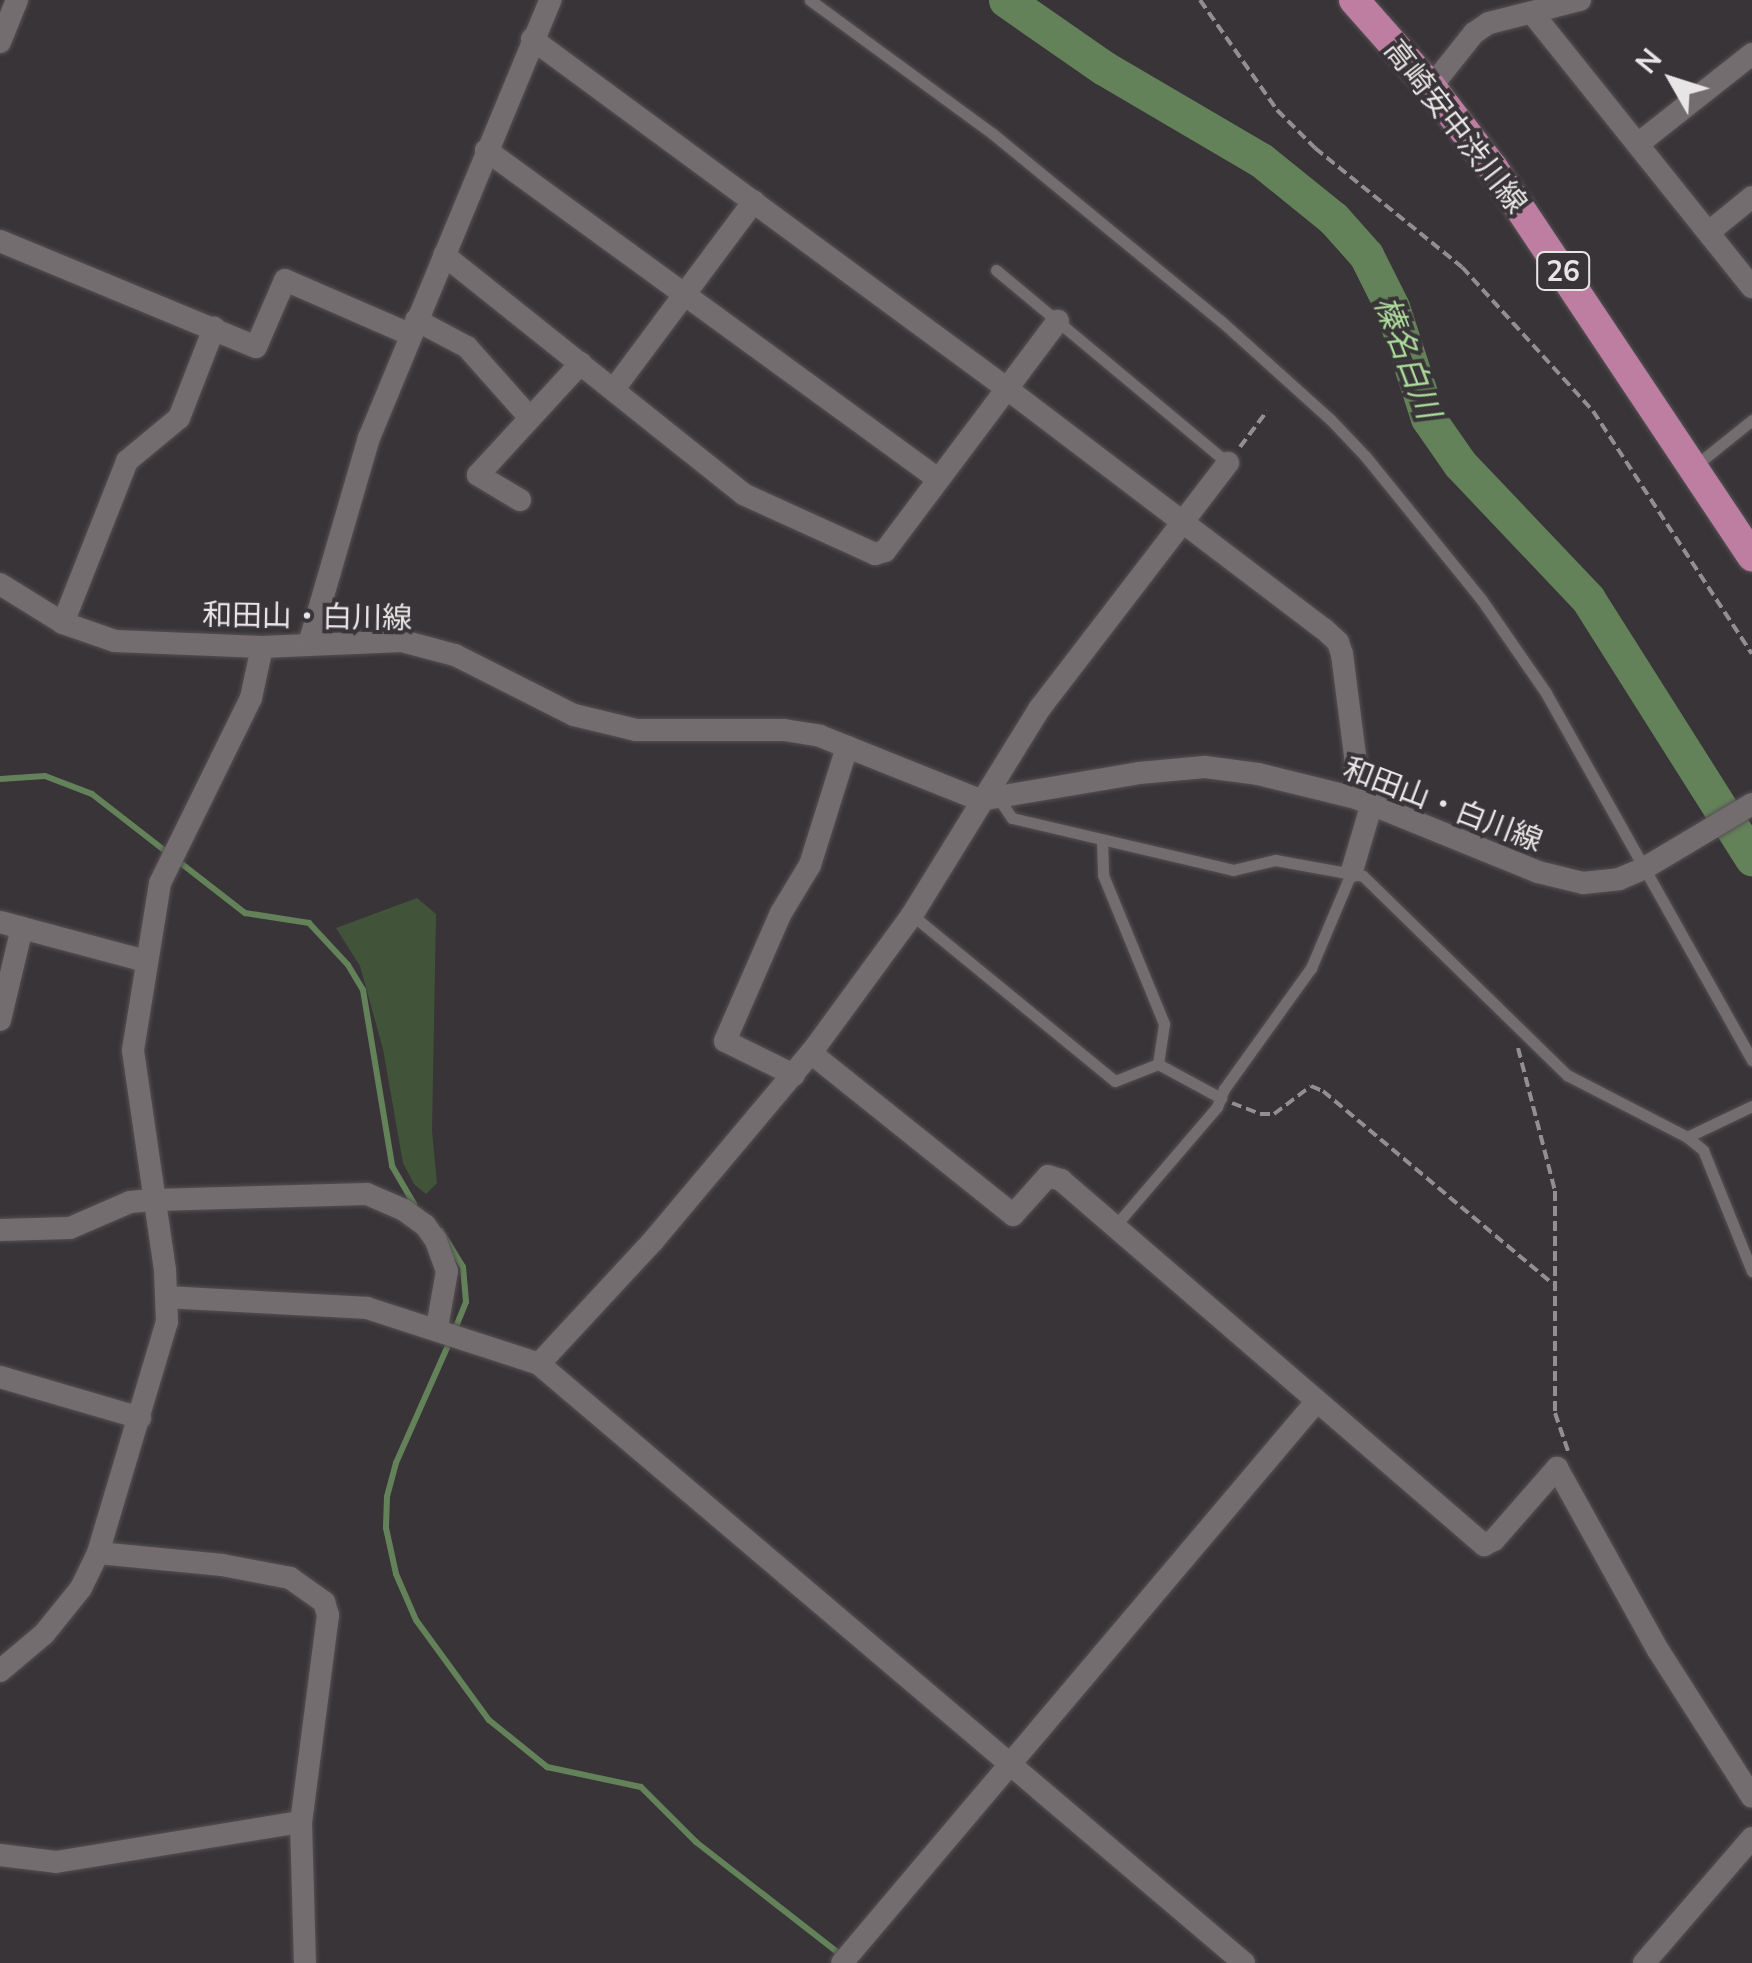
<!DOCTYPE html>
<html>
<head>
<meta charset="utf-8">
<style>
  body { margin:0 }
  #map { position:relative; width:1752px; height:1963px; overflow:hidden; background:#393437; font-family:Mulish,"Noto Sans JP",sans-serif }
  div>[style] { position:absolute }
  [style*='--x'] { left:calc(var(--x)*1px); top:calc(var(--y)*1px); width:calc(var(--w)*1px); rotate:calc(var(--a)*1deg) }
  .green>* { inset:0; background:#41543a }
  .stream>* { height:6px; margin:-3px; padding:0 3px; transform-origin:3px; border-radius:3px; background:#64825a }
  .river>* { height:35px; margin:-17.5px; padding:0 17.5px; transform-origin:17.5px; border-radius:17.5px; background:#64825a }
  .path>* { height:4px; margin-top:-2px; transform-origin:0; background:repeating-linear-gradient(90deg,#938f91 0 10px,transparent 0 15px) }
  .roads { filter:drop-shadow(0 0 2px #545052) drop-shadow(0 0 2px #545052) }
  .lane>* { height:11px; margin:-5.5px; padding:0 5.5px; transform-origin:5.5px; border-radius:5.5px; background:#736d70 }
  .street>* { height:22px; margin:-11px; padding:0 11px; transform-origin:11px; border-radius:11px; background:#736d70 }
  .primary>* { height:30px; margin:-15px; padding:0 15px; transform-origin:15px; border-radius:15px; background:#be7ea1 }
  span { translate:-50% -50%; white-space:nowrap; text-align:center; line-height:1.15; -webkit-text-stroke:8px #393437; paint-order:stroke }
  .shield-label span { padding:2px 8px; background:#393437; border:2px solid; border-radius:8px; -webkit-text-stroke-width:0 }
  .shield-label { font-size:28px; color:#e8e5e6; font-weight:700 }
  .street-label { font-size:30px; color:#e8e5e6 }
  .water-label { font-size:32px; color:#abda9b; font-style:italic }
  .north { position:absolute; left:1622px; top:30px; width:100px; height:100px; -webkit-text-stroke:8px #393437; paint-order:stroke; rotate:309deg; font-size:28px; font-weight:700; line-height:40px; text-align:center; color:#e8e5e6 }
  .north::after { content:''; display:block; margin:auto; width:35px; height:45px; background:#e8e5e6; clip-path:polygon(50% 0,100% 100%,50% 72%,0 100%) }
</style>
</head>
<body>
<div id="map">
  <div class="green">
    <div style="clip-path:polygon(417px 898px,436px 914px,432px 1131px,437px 1183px,426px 1194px,414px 1184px,403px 1163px,383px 1049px,360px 966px,336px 928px)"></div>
  </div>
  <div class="stream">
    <div style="--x:0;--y:779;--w:45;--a:-3.8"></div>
    <div style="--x:45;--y:776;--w:50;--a:21"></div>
    <div style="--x:92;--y:794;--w:194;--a:37.9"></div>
    <div style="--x:245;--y:913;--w:65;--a:8.9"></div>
    <div style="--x:309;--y:923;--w:57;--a:47.1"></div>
    <div style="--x:348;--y:965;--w:29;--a:59"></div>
    <div style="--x:363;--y:990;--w:178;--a:80.6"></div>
    <div style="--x:392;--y:1166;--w:44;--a:59.9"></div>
    <div style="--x:441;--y:1231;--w:42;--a:58.6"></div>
    <div style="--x:463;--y:1267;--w:35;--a:85"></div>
    <div style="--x:466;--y:1302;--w:29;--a:112"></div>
    <div style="--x:450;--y:1341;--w:133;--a:113.9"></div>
    <div style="--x:396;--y:1463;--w:35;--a:105"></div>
    <div style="--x:387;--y:1497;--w:31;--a:92"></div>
    <div style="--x:386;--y:1528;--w:47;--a:77.7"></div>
    <div style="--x:396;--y:1574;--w:50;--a:66.5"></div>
    <div style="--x:416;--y:1620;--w:124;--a:53.9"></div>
    <div style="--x:489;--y:1720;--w:75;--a:39"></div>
    <div style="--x:547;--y:1767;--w:96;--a:12"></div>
    <div style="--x:641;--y:1787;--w:78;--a:45"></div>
    <div style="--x:696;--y:1842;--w:182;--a:37.9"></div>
  </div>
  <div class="river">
    <div style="--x:1006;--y:0;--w:119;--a:34.8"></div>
    <div style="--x:1104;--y:68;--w:182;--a:30.4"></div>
    <div style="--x:1261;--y:160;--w:92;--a:38.9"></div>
    <div style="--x:1333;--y:218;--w:50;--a:48.3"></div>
    <div style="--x:1366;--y:255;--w:58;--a:63.4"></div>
    <div style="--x:1392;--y:307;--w:117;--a:72"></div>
    <div style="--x:1428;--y:418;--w:56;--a:55.2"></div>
    <div style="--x:1460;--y:464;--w:186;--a:46.5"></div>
    <div style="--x:1588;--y:599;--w:307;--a:57.7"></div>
  </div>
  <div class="path">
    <div style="--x:1200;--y:0;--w:134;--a:55"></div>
    <div style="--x:1277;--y:110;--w:54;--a:45"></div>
    <div style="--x:1315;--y:148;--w:189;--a:39"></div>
    <div style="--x:1462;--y:267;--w:195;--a:47.7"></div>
    <div style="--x:1593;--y:411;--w:290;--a:56.8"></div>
    <div style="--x:1240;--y:447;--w:45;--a:-53.1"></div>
    <div style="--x:1518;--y:1048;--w:148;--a:75.5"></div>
    <div style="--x:1555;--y:1191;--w:222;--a:90"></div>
    <div style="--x:1555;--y:1413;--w:40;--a:71.1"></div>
    <div style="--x:1232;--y:1103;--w:30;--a:21"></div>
    <div style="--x:1260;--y:1114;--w:14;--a:0"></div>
    <div style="--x:1274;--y:1114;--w:46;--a:-37.1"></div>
    <div style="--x:1311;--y:1086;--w:13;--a:23"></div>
    <div style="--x:1323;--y:1091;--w:300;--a:40"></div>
  </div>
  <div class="roads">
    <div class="lane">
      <div style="--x:810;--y:0;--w:227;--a:36.2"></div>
      <div style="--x:993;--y:134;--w:295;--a:39.4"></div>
      <div style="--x:1221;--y:321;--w:147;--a:42"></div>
      <div style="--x:1330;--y:419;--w:52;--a:46.5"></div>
      <div style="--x:1366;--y:457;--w:183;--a:51"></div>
      <div style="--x:1481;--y:599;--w:114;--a:55.3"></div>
      <div style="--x:1546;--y:693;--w:421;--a:60.7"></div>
      <div style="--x:996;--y:270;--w:302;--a:39.8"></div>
      <div style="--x:1696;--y:465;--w:72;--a:-38.8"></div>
      <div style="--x:999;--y:799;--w:23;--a:56"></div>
      <div style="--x:1012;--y:818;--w:227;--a:13.2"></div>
      <div style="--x:1233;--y:870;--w:43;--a:-13.4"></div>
      <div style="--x:1275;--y:860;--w:89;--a:10.3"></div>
      <div style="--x:1363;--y:876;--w:285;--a:44.3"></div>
      <div style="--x:1567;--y:1075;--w:135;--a:27.3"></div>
      <div style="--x:1687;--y:1137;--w:21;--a:39"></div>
      <div style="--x:1703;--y:1150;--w:131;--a:68"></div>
      <div style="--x:1102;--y:841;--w:34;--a:88"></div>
      <div style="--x:1103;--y:875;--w:161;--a:67.7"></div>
      <div style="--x:1164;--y:1024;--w:40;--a:98.5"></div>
      <div style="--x:912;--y:915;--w:262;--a:39.3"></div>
      <div style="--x:1115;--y:1081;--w:46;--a:-21.6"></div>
      <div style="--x:1158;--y:1064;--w:72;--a:28.4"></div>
      <div style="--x:1687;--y:1137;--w:72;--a:-25.5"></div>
      <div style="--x:1115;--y:1226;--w:157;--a:-49.4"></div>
      <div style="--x:1217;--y:1107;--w:19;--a:-69"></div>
      <div style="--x:1224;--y:1089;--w:149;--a:-54.3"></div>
      <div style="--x:1311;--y:968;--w:105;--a:-67.1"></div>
    </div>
    <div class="street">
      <div style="--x:1533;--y:14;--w:350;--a:51.3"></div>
      <div style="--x:532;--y:39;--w:589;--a:36.36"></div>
      <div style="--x:1006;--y:388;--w:399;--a:37.2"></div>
      <div style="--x:1324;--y:629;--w:19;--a:43"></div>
      <div style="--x:1338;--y:642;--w:13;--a:72"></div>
      <div style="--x:1342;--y:654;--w:103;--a:82.7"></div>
      <div style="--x:1355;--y:756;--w:42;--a:88.6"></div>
      <div style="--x:0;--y:42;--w:45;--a:-68"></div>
      <div style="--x:1431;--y:87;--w:69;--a:-51.5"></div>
      <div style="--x:1474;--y:33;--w:18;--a:-34"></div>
      <div style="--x:1489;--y:23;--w:94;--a:-14.2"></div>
      <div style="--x:1638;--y:144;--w:145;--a:-38.3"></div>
      <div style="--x:486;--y:150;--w:559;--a:36.05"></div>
      <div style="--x:1709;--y:232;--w:55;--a:-39.1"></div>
      <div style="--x:0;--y:241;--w:277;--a:22.5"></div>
      <div style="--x:256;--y:347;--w:73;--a:-66.6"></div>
      <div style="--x:285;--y:280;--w:135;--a:23.5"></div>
      <div style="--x:444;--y:255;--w:383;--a:38.6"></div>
      <div style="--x:743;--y:494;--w:145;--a:24.4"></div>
      <div style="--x:875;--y:554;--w:10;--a:-17"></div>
      <div style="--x:885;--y:551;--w:288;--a:-53.1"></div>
      <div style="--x:416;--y:320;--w:58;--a:27.9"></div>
      <div style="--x:467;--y:347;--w:95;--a:48.4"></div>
      <div style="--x:614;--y:389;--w:234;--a:-53.3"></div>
      <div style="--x:520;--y:500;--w:49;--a:-149.2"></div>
      <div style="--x:478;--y:475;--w:152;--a:-47.4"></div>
      <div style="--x:0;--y:584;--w:74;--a:31.8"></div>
      <div style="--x:63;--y:623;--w:55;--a:19.1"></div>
      <div style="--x:115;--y:641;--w:147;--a:2.3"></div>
      <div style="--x:262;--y:647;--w:140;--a:-2.5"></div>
      <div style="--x:402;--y:641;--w:55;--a:14.8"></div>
      <div style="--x:455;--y:655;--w:133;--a:26.8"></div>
      <div style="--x:574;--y:715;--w:64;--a:13.6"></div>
      <div style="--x:636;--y:730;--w:148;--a:0"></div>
      <div style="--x:784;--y:730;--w:36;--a:9"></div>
      <div style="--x:820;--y:736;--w:172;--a:21.8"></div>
      <div style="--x:980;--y:800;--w:161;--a:-9.6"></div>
      <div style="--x:1139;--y:773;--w:66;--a:-5.2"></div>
      <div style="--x:1205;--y:767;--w:53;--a:7.5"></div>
      <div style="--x:1258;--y:774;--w:101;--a:13.8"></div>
      <div style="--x:1356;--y:798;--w:196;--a:22.1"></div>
      <div style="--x:1538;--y:872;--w:46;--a:13.7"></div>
      <div style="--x:1583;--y:883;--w:36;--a:-6"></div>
      <div style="--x:1619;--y:879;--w:26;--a:-23"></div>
      <div style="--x:1643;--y:869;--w:127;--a:-30.8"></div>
      <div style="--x:63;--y:623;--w:174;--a:-68.4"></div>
      <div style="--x:127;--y:461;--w:67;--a:-39.6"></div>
      <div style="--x:179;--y:418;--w:97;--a:-68.7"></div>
      <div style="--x:309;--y:644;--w:215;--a:-73.8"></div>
      <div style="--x:369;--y:438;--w:474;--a:-67.5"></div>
      <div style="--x:1352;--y:871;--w:71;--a:-73.6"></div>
      <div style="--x:0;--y:922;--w:151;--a:15"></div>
      <div style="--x:0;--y:1020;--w:95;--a:-76.6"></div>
      <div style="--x:811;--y:1053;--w:259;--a:38.7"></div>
      <div style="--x:1013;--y:1215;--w:52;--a:-48.1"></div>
      <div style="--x:1048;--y:1176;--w:14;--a:17"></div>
      <div style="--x:1061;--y:1180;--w:559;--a:40.79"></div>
      <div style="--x:1484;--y:1545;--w:11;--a:-27"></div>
      <div style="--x:1494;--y:1540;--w:96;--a:-48.8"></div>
      <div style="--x:1557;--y:1468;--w:208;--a:61"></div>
      <div style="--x:1658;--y:1650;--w:174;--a:57.4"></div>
      <div style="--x:794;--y:1075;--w:77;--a:-153.8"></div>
      <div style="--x:725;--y:1041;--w:140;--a:-66.4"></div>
      <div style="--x:781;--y:913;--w:56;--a:-58.9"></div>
      <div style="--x:810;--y:865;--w:124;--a:-72.6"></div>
      <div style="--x:0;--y:1230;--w:70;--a:-1.6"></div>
      <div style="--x:70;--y:1228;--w:65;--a:-23.4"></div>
      <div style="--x:130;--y:1202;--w:25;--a:-5"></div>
      <div style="--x:155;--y:1200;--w:212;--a:-1.6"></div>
      <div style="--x:367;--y:1194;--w:40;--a:23.4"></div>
      <div style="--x:404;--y:1210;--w:26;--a:36"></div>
      <div style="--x:425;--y:1225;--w:19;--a:55"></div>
      <div style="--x:436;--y:1241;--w:32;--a:70"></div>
      <div style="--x:447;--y:1271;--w:58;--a:100"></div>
      <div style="--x:167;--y:1297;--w:200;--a:3.1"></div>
      <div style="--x:367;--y:1308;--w:181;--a:18"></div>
      <div style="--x:539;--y:1364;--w:925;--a:40.35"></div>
      <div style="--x:539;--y:1364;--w:168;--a:-47.2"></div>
      <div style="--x:653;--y:1241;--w:246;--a:-50"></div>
      <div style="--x:811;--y:1053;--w:171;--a:-53.8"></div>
      <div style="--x:912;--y:915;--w:243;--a:-58.3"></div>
      <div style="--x:1040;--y:708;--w:309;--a:-52.5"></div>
      <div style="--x:0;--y:1377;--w:146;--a:16.3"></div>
      <div style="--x:98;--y:1553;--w:125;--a:5.5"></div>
      <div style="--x:222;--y:1565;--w:69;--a:10.8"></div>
      <div style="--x:290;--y:1578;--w:42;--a:35.2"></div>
      <div style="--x:324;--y:1602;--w:14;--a:73"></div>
      <div style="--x:328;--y:1615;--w:209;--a:97.4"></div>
      <div style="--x:301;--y:1822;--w:141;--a:88.4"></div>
      <div style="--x:0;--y:1671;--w:57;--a:-40.1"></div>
      <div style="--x:44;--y:1634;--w:59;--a:-51.2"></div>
      <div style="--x:81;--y:1588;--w:39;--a:-64"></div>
      <div style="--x:98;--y:1553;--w:241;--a:-73.4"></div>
      <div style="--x:167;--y:1322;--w:52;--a:-92.2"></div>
      <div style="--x:165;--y:1270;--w:222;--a:-98.3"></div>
      <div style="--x:133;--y:1050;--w:169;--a:-80.8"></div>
      <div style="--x:160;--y:883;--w:206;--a:-63.8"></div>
      <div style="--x:251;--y:698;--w:52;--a:-77.8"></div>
      <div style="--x:0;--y:1855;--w:56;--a:7.1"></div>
      <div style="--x:56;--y:1862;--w:248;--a:-9.3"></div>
      <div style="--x:842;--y:1963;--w:734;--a:-49.8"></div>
      <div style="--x:1644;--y:1963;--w:165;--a:-49.2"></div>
    </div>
    <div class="primary">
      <div style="--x:1354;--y:0;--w:116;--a:48.5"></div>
      <div style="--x:1431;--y:87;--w:102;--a:52.6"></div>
      <div style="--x:1493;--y:168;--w:467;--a:56.3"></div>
    </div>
  </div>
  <div class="shield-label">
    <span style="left:1563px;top:271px">26</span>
  </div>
  <div class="street-label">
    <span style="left:1456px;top:126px;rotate:52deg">高崎安中渋川線</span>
    <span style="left:307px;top:616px;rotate:1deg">和田山・白川線</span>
    <span style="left:1443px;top:804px;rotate:21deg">和田山・白川線</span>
  </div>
  <div class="water-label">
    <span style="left:1408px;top:357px;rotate:69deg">榛名白川</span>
  </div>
  <div class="north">N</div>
</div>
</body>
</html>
